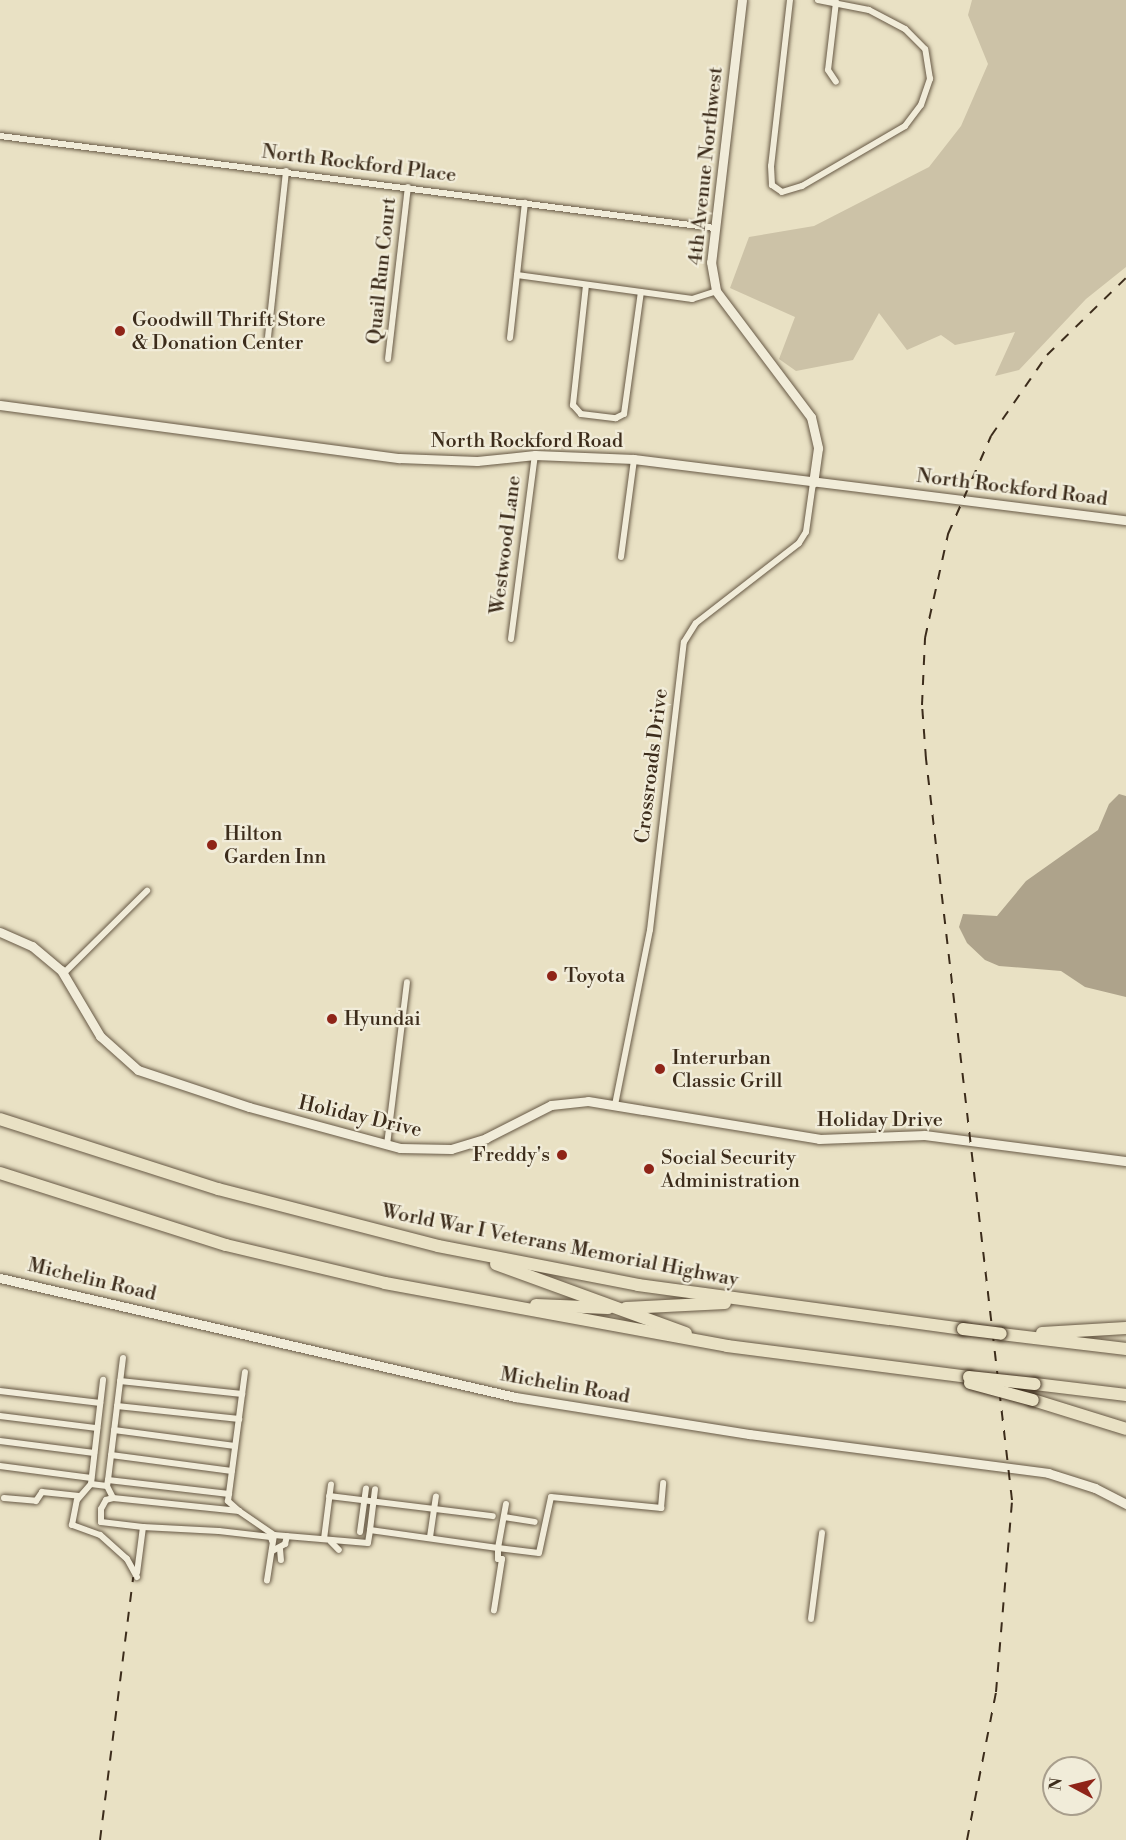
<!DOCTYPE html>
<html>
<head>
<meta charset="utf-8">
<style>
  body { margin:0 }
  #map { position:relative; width:1126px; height:1840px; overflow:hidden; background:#e9e1c4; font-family:"Libre Bodoni",serif }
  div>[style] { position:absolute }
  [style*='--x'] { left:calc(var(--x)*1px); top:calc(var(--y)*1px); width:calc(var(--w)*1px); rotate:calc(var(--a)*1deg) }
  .green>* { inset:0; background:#ccc2a7 }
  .water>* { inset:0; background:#aea38b }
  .roads { filter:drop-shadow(0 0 2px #675945) drop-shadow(0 0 2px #675945) }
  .street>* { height:6px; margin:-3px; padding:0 3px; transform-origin:3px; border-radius:3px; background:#f1ecd9 }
  .secondary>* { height:9px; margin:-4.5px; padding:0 4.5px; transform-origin:4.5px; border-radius:4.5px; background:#f1ecd9 }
  .highway>* { height:12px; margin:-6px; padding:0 6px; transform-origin:6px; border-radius:6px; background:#e9e1c4 }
  .rail>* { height:2px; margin-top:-1px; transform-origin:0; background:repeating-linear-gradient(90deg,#3c2c1b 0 10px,transparent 0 20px) }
  .bridges { filter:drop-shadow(0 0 2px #3c2c1b) drop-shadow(0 0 2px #3c2c1b) }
  .highway-bridge>* { height:12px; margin:-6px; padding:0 6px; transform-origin:6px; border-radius:6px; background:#e9e1c4 }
  .dots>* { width:16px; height:16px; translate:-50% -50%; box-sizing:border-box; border:3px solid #f1ecd9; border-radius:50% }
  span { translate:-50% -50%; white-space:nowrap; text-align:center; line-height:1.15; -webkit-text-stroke:4.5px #f1ecd9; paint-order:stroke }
  .street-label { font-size:20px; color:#3c2c1b }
  .poi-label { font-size:20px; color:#3c2c1b }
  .left { translate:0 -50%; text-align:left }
  .right { translate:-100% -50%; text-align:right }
  .north { position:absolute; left:1042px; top:1756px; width:60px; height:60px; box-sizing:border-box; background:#f1ecd9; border:2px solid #a99f8d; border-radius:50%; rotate:277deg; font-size:16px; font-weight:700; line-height:24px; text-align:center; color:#3c2c1b }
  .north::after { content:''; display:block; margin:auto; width:21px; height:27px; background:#8f2418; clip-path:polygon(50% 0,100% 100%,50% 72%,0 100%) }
</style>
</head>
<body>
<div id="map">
  <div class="green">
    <div style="clip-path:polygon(972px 0,1126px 0,1126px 267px,1086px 299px,1019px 370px,995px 376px,1015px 332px,955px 345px,941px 335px,907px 350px,879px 313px,853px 360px,796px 371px,779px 359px,795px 317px,730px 288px,749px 237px,814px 226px,929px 167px,961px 126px,988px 64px,968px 15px)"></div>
  </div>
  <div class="water">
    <div style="clip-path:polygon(1119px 794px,1126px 796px,1126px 997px,1085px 987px,1061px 971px,999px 966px,985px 960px,967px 943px,959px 927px,963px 914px,997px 916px,1026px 881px,1098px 830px,1109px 804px)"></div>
  </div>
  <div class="roads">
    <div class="street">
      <div style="--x:790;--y:0;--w:167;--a:96.5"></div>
      <div style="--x:771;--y:166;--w:19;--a:87"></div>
      <div style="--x:772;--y:185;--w:12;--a:35"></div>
      <div style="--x:782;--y:192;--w:21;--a:-17"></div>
      <div style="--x:802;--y:186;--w:119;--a:-30.2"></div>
      <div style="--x:905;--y:126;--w:26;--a:-53"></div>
      <div style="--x:921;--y:105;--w:28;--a:-71"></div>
      <div style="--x:930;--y:79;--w:30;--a:-99"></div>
      <div style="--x:925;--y:49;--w:28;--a:-135"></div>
      <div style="--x:905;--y:29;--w:41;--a:-152.2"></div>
      <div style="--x:869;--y:10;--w:52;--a:-168.9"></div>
      <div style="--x:836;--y:2;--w:68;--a:96.7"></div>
      <div style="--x:828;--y:70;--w:14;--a:56"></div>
      <div style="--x:0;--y:136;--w:720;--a:7.34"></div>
      <div style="--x:517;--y:275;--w:177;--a:7.8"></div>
      <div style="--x:692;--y:299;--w:25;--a:-18"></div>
      <div style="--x:586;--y:285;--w:121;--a:96.2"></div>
      <div style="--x:573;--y:405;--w:12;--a:48"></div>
      <div style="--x:581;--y:414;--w:35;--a:7"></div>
      <div style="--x:616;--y:418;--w:9;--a:-27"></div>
      <div style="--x:624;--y:414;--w:123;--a:-82.1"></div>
      <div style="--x:268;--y:337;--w:167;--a:-83.8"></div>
      <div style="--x:510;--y:338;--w:136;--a:-83.7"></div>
      <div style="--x:388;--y:359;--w:173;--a:-83.4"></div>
      <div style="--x:621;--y:557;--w:99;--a:-82.4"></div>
      <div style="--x:511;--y:639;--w:186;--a:-82.6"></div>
      <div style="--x:64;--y:973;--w:117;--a:-44.7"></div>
      <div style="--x:615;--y:1105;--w:178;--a:-78.7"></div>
      <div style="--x:650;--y:930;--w:290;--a:-83.3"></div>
      <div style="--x:684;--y:642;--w:22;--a:-58"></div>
      <div style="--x:696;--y:623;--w:130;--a:-37.8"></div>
      <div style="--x:799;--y:543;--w:13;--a:-58"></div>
      <div style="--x:806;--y:532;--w:49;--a:-81.9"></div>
      <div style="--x:387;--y:1145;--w:164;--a:-83"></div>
      <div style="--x:120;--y:1381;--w:123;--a:6.1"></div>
      <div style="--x:0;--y:1391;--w:101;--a:6.8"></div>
      <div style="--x:117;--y:1406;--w:123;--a:6.1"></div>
      <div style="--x:0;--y:1416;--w:98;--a:7.1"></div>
      <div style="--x:114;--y:1430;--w:122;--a:7.5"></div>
      <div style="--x:0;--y:1441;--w:95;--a:7.3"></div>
      <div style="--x:111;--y:1455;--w:122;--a:7.5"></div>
      <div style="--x:0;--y:1466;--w:92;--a:7.5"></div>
      <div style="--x:108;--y:1480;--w:123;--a:-83"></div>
      <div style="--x:91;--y:1484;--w:105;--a:-83.4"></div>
      <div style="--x:107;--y:1486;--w:6;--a:-81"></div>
      <div style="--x:108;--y:1480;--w:122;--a:6.6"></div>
      <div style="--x:329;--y:1496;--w:165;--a:7"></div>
      <div style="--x:4;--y:1498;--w:32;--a:5"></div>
      <div style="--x:36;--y:1501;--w:11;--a:-56"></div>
      <div style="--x:42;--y:1492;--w:37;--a:6"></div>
      <div style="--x:113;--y:1498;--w:7;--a:164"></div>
      <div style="--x:106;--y:1500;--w:10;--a:119"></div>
      <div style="--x:101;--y:1509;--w:13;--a:90"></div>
      <div style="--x:101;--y:1522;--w:42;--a:6.8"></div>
      <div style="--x:143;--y:1527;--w:46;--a:97.4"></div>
      <div style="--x:506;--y:1504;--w:45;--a:100.3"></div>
      <div style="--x:498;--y:1548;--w:41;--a:7"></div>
      <div style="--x:539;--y:1553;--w:57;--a:-77.9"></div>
      <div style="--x:551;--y:1497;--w:111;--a:5.7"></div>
      <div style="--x:661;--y:1508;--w:25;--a:-85"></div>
      <div style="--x:239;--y:1511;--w:15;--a:-138"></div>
      <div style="--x:228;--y:1501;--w:130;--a:-82.5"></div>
      <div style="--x:504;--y:1517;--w:31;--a:9"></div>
      <div style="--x:143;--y:1527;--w:76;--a:3"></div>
      <div style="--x:219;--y:1531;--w:52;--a:6.6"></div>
      <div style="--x:271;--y:1537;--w:4;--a:76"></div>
      <div style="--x:370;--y:1530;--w:41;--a:-83"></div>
      <div style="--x:360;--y:1532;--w:44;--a:-82.2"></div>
      <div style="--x:274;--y:1535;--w:94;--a:4.9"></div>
      <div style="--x:368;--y:1543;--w:13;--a:-81"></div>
      <div style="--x:370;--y:1530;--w:129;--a:8"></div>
      <div style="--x:498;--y:1548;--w:11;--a:90"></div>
      <div style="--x:498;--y:1559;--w:4;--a:0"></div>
      <div style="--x:502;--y:1559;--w:52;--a:98.9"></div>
      <div style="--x:430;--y:1537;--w:41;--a:-81.7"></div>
      <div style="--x:324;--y:1539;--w:55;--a:-82.7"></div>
      <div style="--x:331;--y:1542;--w:11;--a:45"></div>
      <div style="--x:280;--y:1549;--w:11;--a:85"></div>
      <div style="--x:272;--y:1551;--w:15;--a:-28"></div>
      <div style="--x:285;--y:1544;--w:8;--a:-76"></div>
      <div style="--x:137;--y:1577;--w:21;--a:-119"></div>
      <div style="--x:127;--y:1559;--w:36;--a:-138"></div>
      <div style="--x:100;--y:1535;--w:30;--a:-160"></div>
      <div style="--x:72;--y:1525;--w:25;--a:-79"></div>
      <div style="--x:77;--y:1500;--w:21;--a:-49"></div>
      <div style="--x:91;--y:1484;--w:16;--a:7"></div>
      <div style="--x:107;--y:1486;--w:13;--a:63"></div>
      <div style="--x:113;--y:1498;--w:127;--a:5.9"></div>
      <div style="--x:239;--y:1511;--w:42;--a:34.4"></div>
      <div style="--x:274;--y:1535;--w:46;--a:98.8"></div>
      <div style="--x:811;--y:1619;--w:87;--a:-82.7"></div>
    </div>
    <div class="secondary">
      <div style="--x:742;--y:0;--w:264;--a:96.7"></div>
      <div style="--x:711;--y:262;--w:29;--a:80"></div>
      <div style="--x:716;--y:291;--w:158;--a:53"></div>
      <div style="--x:811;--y:417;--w:32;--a:77"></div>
      <div style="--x:818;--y:448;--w:35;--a:98"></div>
      <div style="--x:0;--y:405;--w:403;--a:7.6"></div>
      <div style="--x:399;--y:458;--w:78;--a:2.2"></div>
      <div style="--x:477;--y:461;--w:58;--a:-5.9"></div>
      <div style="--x:535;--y:455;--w:99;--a:2.3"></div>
      <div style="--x:634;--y:459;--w:496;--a:7.1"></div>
      <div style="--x:0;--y:932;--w:35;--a:24"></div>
      <div style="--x:32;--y:946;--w:38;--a:40"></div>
      <div style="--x:61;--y:970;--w:77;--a:59.4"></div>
      <div style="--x:100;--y:1036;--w:51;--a:41.8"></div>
      <div style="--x:138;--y:1070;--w:117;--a:18.4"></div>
      <div style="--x:249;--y:1107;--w:156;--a:15.2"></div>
      <div style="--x:400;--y:1148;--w:51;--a:1.1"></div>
      <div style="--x:451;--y:1149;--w:37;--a:-17"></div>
      <div style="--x:486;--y:1138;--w:73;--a:-26.9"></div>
      <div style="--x:551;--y:1105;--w:37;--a:-6"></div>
      <div style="--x:588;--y:1101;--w:234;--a:9.3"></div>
      <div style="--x:819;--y:1139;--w:106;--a:-2.2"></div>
      <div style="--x:925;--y:1135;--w:203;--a:7.4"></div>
      <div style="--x:0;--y:1278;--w:529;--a:13.01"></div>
      <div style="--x:515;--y:1397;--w:237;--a:9"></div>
      <div style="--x:749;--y:1434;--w:302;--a:7.4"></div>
      <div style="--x:1048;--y:1473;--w:49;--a:17.7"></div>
      <div style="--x:1095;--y:1488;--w:35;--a:27"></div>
    </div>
    <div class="highway">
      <div style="--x:0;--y:1119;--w:229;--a:17.8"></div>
      <div style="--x:218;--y:1189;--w:227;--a:14.5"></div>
      <div style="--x:438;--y:1246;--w:204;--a:11"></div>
      <div style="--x:638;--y:1285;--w:328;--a:7.7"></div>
      <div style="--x:0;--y:1173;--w:237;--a:17.7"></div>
      <div style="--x:226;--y:1245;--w:163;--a:13.4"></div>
      <div style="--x:385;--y:1283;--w:348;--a:10.4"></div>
      <div style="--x:727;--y:1346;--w:244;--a:7.3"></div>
      <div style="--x:496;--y:1264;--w:202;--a:20"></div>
      <div style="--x:536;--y:1305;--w:72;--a:2.4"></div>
      <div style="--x:626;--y:1308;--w:99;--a:-2.9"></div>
      <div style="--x:1042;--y:1333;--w:84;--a:-3.4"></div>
      <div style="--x:1001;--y:1334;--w:126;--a:6.8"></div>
      <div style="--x:1035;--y:1384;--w:92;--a:6.9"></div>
      <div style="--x:1033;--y:1400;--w:97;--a:17.3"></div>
    </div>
  </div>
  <div class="rail">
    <div style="--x:100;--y:1840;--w:265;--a:-82.8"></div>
    <div style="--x:967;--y:1840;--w:151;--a:-78.9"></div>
    <div style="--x:996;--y:1692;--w:193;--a:-85.2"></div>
    <div style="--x:1012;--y:1500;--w:746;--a:-96.62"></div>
    <div style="--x:926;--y:759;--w:54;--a:-94.2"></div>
    <div style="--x:922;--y:705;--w:67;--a:-87.4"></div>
    <div style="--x:925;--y:638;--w:107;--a:-77.5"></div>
    <div style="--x:948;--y:534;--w:107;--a:-66.3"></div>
    <div style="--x:991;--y:436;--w:98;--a:-55.3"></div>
    <div style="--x:1047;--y:355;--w:110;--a:-44.3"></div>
  </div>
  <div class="bridges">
    <div class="highway-bridge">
      <div style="--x:963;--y:1329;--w:38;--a:7"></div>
      <div style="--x:969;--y:1377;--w:66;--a:6.1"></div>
      <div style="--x:970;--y:1383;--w:65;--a:15.1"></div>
    </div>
  </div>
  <div class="dots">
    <div style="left:120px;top:331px;background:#8f2418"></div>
    <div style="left:212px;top:845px;background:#8f2418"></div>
    <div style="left:552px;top:976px;background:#8f2418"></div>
    <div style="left:332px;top:1019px;background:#8f2418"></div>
    <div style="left:660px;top:1069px;background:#8f2418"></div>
    <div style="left:562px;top:1155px;background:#8f2418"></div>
    <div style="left:649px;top:1169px;background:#8f2418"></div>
  </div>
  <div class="street-label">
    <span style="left:359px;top:164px;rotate:7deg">North Rockford Place</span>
    <span style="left:706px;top:166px;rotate:-84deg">4th Avenue Northwest</span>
    <span style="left:382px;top:271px;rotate:-84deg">Quail Run Court</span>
    <span style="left:527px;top:441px">North Rockford Road</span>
    <span style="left:1012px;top:488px;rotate:7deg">North Rockford Road</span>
    <span style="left:506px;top:545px;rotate:-83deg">Westwood Lane</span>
    <span style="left:652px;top:766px;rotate:-83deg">Crossroads Drive</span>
    <span style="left:360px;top:1117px;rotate:13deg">Holiday Drive</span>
    <span style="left:880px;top:1120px">Holiday Drive</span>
    <span style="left:560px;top:1246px;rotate:11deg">World War I Veterans Memorial Highway</span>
    <span style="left:92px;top:1280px;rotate:13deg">Michelin Road</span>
    <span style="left:565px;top:1386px;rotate:10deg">Michelin Road</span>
  </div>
  <div class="poi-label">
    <span class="left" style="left:132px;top:332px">Goodwill Thrift Store<br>&amp; Donation Center</span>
    <span class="left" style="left:224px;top:846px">Hilton<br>Garden Inn</span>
    <span class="left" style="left:564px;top:976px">Toyota</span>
    <span class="left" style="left:344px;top:1019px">Hyundai</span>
    <span class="left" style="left:672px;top:1070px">Interurban<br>Classic Grill</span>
    <span class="right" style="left:550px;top:1155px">Freddy's</span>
    <span class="left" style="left:661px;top:1170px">Social Security<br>Administration</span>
  </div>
  <div class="north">N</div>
</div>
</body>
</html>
